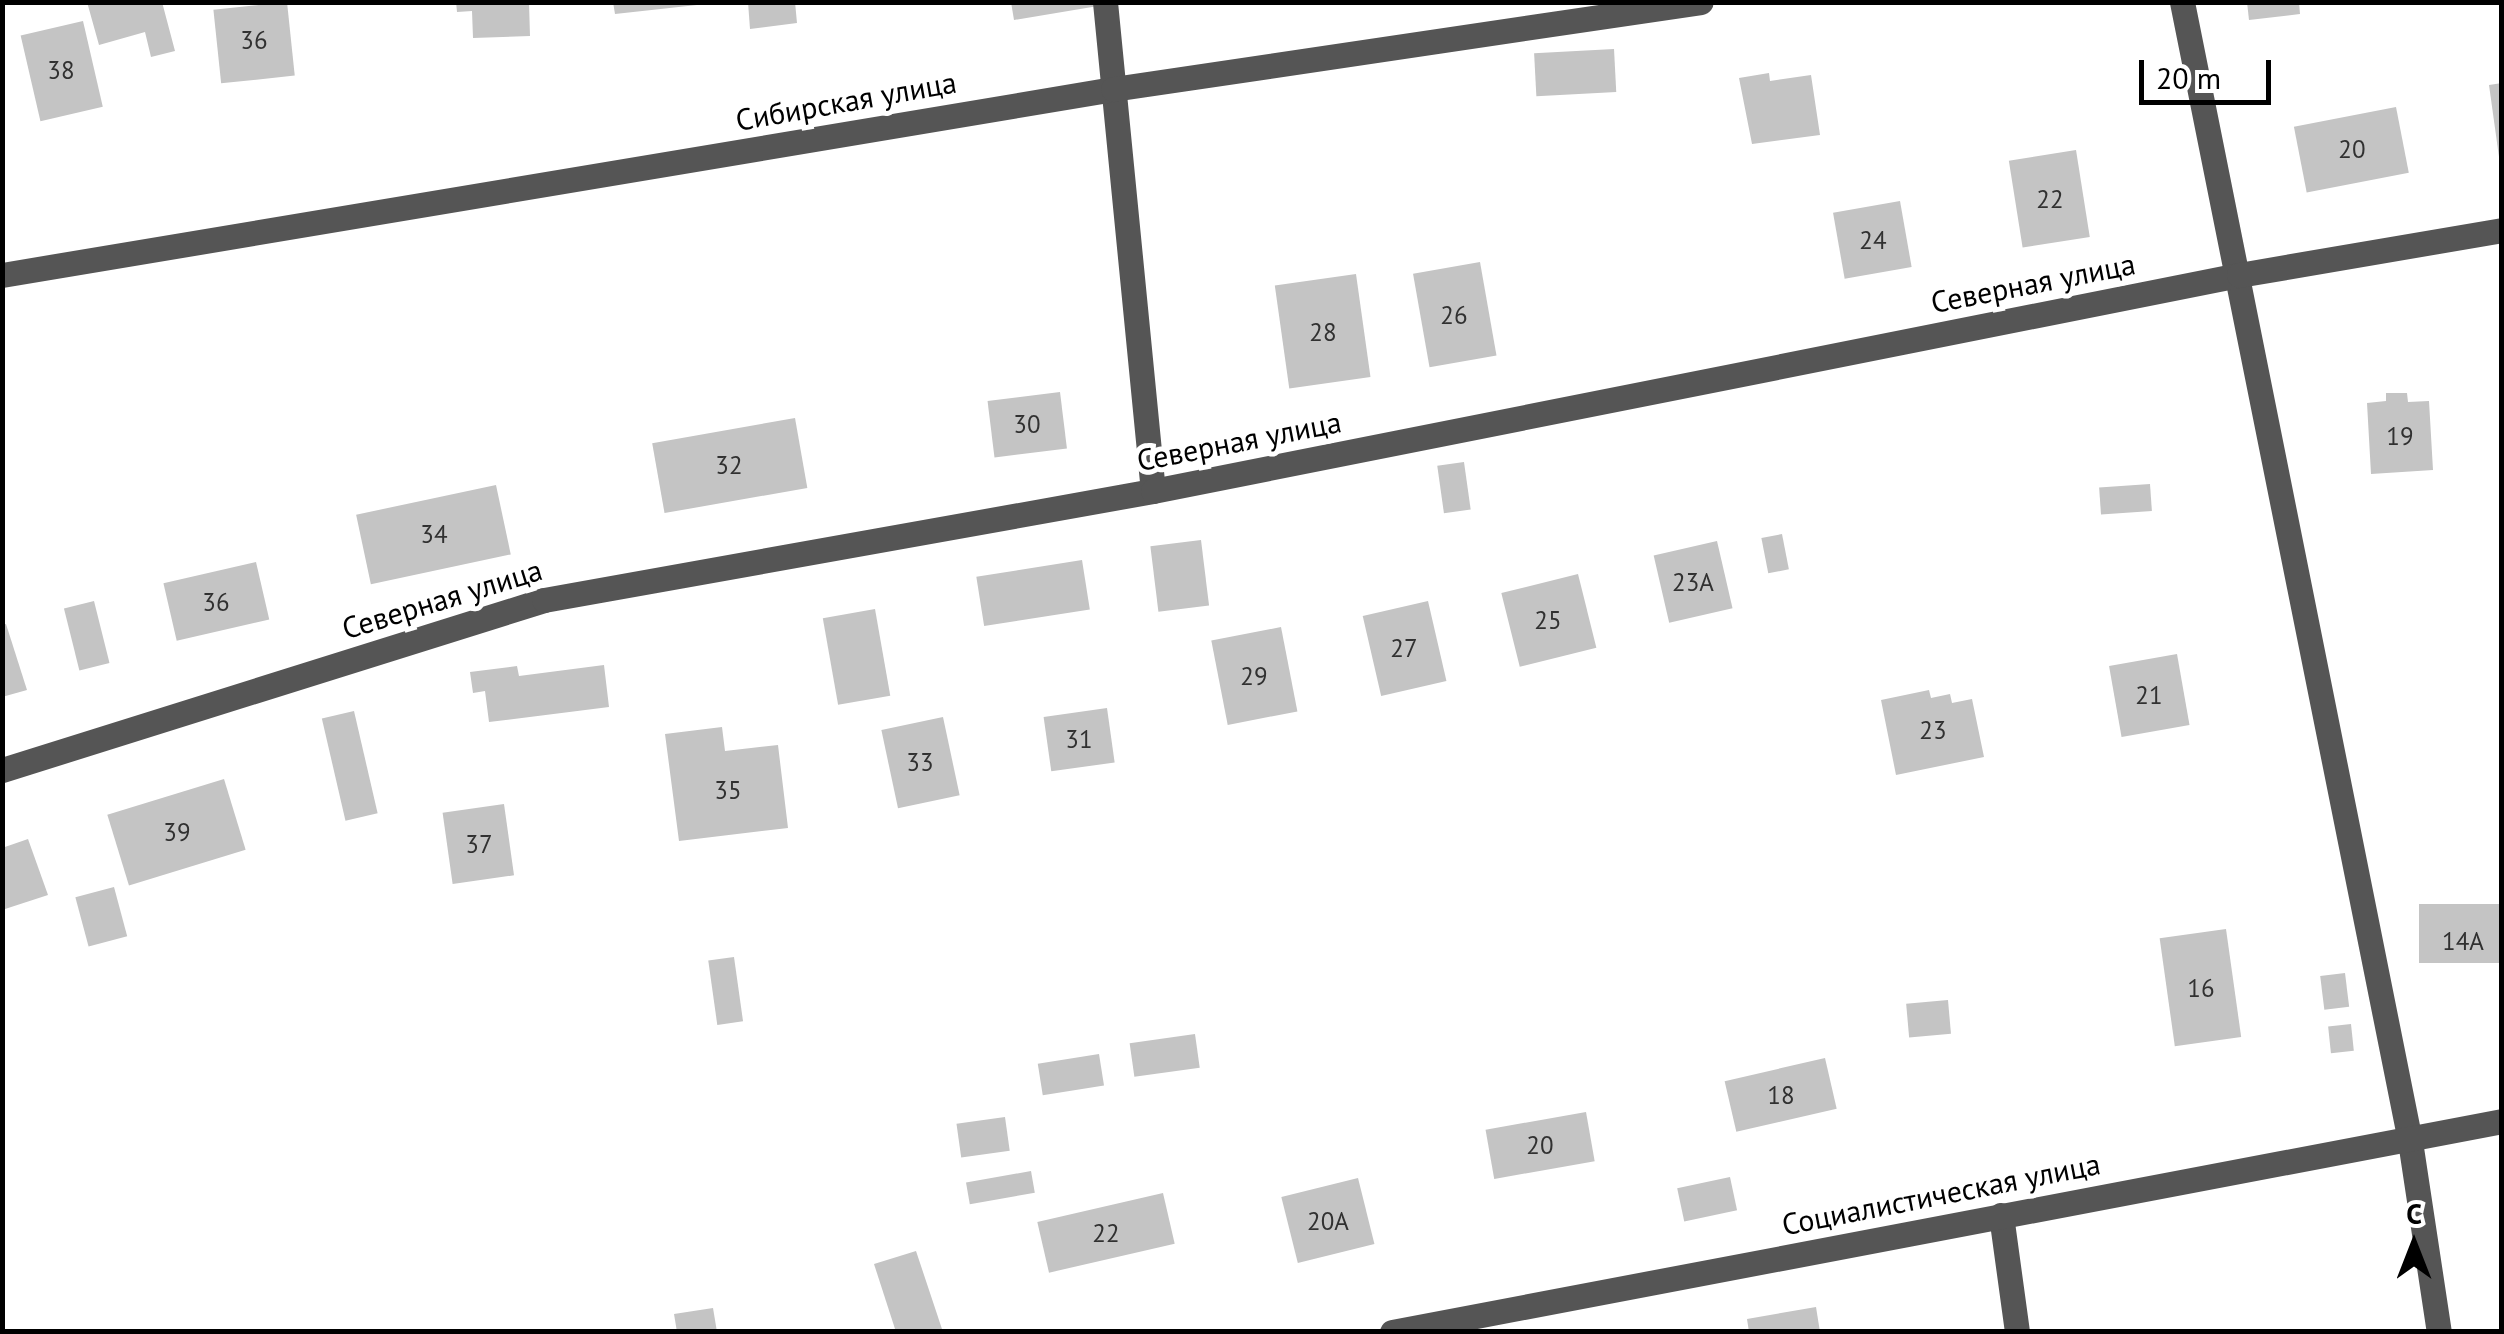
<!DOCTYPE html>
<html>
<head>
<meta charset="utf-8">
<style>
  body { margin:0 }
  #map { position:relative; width:2504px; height:1334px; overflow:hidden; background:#fff; font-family:"PT Sans",sans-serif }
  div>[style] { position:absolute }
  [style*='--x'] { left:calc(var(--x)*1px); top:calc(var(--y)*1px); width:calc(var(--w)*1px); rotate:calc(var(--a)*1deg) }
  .building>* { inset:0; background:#c4c4c4; transform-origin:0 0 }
  .minor>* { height:25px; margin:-12.5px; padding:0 12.5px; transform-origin:12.5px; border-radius:12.5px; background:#555 }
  span { translate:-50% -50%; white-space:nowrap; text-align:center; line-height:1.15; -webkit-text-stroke:10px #fff; paint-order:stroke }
  .number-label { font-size:25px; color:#313131 }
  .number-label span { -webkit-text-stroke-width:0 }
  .street-label { font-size:30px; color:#000 }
  .frame { position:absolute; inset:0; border:5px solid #000; pointer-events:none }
  .north { position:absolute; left:2364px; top:1194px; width:100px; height:100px; -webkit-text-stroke:8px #fff; paint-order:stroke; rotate:0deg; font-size:28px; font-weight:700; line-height:40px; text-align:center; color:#000 }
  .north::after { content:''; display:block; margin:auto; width:35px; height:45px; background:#000; clip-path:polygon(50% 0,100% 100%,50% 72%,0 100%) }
  .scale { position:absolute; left:2139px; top:60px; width:132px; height:45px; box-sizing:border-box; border:5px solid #000; border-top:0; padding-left:12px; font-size:30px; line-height:35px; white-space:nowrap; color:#000; -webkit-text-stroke:8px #fff; paint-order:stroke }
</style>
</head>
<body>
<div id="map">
  <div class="building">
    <div style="clip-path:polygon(87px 2px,162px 2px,175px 51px,151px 57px,145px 32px,99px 45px)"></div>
    <div style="left:287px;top:2px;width:74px;height:74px;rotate:84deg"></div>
    <div style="clip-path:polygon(456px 2px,529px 2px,530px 36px,473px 38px,472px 11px,457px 12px)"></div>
    <div style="clip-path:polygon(613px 2px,697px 2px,697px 5px,615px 14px)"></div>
    <div style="clip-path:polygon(748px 2px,795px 2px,797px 23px,750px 29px)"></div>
    <div style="clip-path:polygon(1011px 2px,1103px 2px,1104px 5px,1014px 20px)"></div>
    <div style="clip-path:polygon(2247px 2px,2299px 2px,2300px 14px,2249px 20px)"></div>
    <div style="left:83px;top:21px;width:88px;height:64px;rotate:77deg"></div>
    <div style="left:1614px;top:49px;width:43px;height:80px;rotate:87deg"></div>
    <div style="clip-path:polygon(1769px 73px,1770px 81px,1811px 75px,1820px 135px,1752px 144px,1739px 78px)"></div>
    <div style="clip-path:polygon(2502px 83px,2502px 157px,2499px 157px,2489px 85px)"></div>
    <div style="left:2396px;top:107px;width:67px;height:104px;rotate:79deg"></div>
    <div style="left:2076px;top:150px;width:88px;height:68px;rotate:81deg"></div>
    <div style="left:1900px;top:201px;width:67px;height:68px;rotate:80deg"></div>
    <div style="left:1480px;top:262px;width:95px;height:68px;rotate:80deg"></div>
    <div style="left:1356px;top:274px;width:104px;height:82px;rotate:82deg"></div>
    <div style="left:1060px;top:392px;width:57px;height:73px;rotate:83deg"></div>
    <div style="clip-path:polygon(2386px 393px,2407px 393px,2408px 402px,2429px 401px,2433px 470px,2371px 474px,2367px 403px,2386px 401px)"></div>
    <div style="left:795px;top:418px;width:71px;height:145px;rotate:80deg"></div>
    <div style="left:1464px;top:462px;width:48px;height:27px;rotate:82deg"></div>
    <div style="left:2150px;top:484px;width:27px;height:51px;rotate:86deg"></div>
    <div style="left:496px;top:485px;width:71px;height:143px;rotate:78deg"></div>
    <div style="left:1782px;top:534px;width:36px;height:21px;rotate:79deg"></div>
    <div style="left:1201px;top:540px;width:66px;height:51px;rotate:83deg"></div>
    <div style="left:1717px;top:541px;width:69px;height:65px;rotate:77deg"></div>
    <div style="left:1082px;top:560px;width:50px;height:107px;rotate:81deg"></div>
    <div style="left:256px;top:562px;width:59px;height:95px;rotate:77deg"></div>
    <div style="left:1578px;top:574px;width:76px;height:79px;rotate:76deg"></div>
    <div style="left:94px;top:601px;width:64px;height:31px;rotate:76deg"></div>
    <div style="left:1428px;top:601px;width:82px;height:67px;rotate:77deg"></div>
    <div style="left:875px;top:609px;width:88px;height:53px;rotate:80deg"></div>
    <div style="clip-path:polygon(6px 624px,27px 690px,2px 697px,2px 625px)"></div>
    <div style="left:1281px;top:627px;width:86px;height:71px;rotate:79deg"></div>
    <div style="left:2177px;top:654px;width:72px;height:69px;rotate:80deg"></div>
    <div style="clip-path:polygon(604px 665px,609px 707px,489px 722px,485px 691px,473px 693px,470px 672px,517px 666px,519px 676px)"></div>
    <div style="clip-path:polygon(1929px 690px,1931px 698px,1950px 694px,1952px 703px,1972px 699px,1984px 757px,1896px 775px,1881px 700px)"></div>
    <div style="left:1107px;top:708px;width:55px;height:64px;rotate:82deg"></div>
    <div style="left:354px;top:711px;width:105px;height:33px;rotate:77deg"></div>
    <div style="left:943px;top:717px;width:80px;height:63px;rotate:78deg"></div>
    <div style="clip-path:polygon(722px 727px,725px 751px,778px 745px,788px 828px,679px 841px,665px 734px)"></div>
    <div style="left:224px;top:779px;width:74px;height:122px;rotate:73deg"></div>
    <div style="left:504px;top:804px;width:72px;height:62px;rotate:82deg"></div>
    <div style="clip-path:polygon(28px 839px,48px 895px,2px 910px,2px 848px)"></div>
    <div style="left:114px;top:887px;width:51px;height:40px;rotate:75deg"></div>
    <div style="left:2502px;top:904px;width:59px;height:83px;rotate:90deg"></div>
    <div style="left:2226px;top:929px;width:109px;height:67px;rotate:82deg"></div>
    <div style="left:734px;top:957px;width:65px;height:26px;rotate:82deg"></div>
    <div style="left:2345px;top:973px;width:34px;height:25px;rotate:83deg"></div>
    <div style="left:1948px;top:1000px;width:34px;height:42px;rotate:85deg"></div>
    <div style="left:2351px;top:1024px;width:27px;height:23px;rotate:84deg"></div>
    <div style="left:1195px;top:1034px;width:34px;height:66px;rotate:82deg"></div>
    <div style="left:1099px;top:1054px;width:32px;height:62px;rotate:81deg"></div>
    <div style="left:1825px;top:1058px;width:52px;height:103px;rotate:77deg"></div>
    <div style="left:1586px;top:1112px;width:50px;height:102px;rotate:80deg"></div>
    <div style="left:1005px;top:1117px;width:34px;height:49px;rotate:82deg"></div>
    <div style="left:1031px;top:1171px;width:22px;height:66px;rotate:80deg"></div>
    <div style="left:1730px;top:1177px;width:34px;height:54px;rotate:78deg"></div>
    <div style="left:1358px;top:1178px;width:68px;height:79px;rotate:76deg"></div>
    <div style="left:1163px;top:1193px;width:52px;height:129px;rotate:77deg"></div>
    <div style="clip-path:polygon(916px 1251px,942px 1329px,935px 1332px,896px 1332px,874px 1264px)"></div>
    <div style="clip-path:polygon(1816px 1307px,1820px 1332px,1749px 1332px,1747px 1319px)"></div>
    <div style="clip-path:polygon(713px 1308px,717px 1332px,677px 1332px,674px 1314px)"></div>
  </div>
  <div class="minor">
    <div style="--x:1105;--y:2;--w:491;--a:84.4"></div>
    <div style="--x:2182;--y:2;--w:1162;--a:78.68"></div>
    <div style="--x:2410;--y:1141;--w:193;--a:81.4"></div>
    <div style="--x:2;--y:275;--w:1126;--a:-9.5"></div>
    <div style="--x:1113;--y:89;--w:594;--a:-8.42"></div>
    <div style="--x:2;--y:770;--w:568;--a:-17.41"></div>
    <div style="--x:544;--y:600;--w:619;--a:-10.15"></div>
    <div style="--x:1153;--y:491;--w:1107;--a:-11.25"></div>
    <div style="--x:2239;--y:275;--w:267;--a:-9.7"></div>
    <div style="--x:2001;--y:1215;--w:118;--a:82.2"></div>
    <div style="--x:1392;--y:1332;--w:1130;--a:-10.76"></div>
  </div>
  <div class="number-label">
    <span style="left:254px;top:40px">36</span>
    <span style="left:61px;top:70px">38</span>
    <span style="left:2352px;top:149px">20</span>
    <span style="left:2050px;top:199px">22</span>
    <span style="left:1873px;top:240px">24</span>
    <span style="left:1454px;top:315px">26</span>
    <span style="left:1323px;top:332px">28</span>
    <span style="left:1027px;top:424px">30</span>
    <span style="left:2400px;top:436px">19</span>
    <span style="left:729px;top:465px">32</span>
    <span style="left:434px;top:534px">34</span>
    <span style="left:1693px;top:582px">23А</span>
    <span style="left:216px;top:602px">36</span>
    <span style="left:1548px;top:620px">25</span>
    <span style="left:1404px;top:648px">27</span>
    <span style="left:1254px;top:676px">29</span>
    <span style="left:2149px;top:695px">21</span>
    <span style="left:1933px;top:730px">23</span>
    <span style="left:1079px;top:739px">31</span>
    <span style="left:920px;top:762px">33</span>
    <span style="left:728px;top:790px">35</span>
    <span style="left:177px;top:832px">39</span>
    <span style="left:479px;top:844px">37</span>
    <span style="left:2463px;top:941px">14А</span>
    <span style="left:2201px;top:988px">16</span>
    <span style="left:1781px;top:1095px">18</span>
    <span style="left:1540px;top:1145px">20</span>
    <span style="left:1328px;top:1221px">20А</span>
    <span style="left:1106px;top:1233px">22</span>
  </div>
  <div class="street-label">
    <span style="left:846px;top:101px;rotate:-10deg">Сибирская улица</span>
    <span style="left:2033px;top:283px;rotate:-11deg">Северная улица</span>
    <span style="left:1239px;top:441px;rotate:-11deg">Северная улица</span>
    <span style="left:442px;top:599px;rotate:-17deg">Северная улица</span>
    <span style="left:1941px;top:1194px;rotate:-11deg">Социалистическая улица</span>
  </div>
  <div class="frame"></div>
  <div class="north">С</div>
  <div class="scale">20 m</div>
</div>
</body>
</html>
